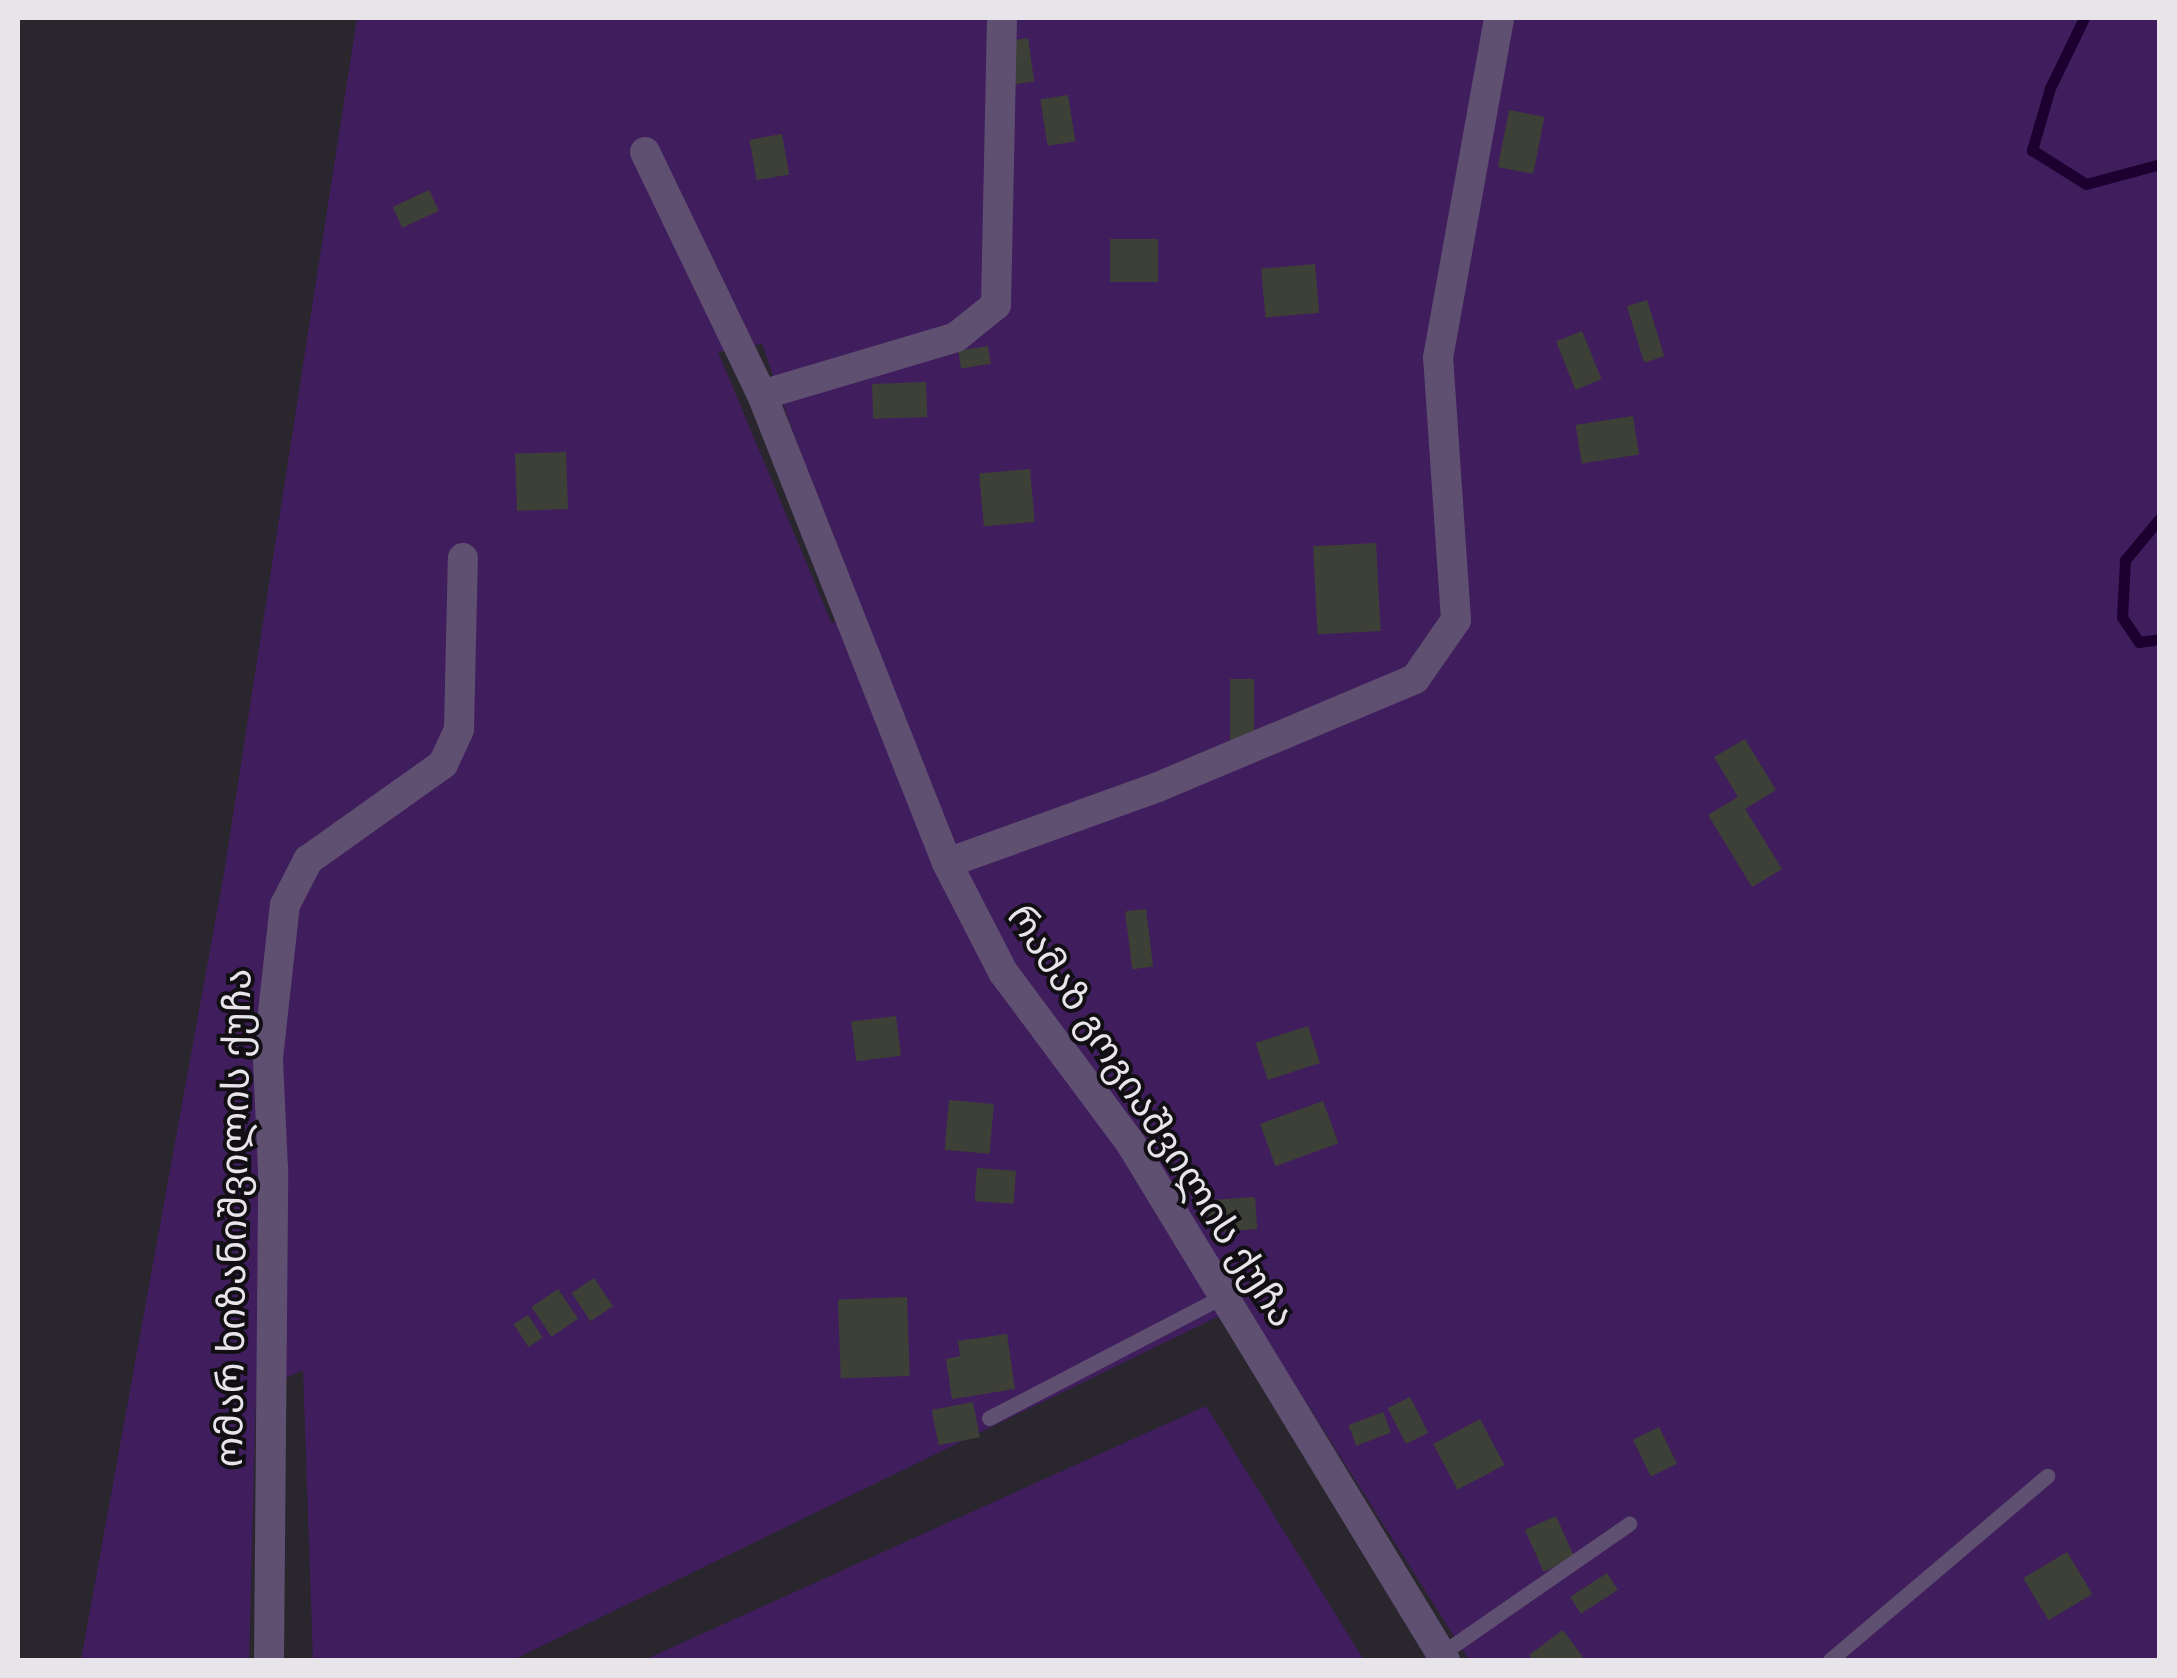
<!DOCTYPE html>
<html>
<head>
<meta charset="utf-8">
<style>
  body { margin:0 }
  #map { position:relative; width:2177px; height:1678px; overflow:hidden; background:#29262e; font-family:"Space Grotesk","Noto Sans Georgian",sans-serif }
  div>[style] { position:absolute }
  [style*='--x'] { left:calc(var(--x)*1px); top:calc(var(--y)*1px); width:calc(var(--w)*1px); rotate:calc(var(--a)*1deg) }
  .green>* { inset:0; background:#401e5d }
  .stream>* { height:11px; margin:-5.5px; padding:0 5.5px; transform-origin:5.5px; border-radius:5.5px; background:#1b0030 }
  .building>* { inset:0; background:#3d4036; transform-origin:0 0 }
  .lane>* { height:15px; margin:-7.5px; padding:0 7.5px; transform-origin:7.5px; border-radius:7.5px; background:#5f5071 }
  .street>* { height:30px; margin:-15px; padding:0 15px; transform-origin:15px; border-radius:15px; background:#5f5071 }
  span { translate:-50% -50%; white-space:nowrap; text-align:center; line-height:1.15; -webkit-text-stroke:8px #110f13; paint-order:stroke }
  .street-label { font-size:38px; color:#e7e5ea }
  .frame { position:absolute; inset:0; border:20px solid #e7e5ea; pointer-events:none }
</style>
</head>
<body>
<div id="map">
  <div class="green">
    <div style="clip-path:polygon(evenodd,357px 18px,2159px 18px,2159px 1660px,1469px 1660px,1244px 1304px,513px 1660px,313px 1660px,303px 1370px,256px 1392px,249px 1660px,81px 1660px,224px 873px,357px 18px,762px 344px,853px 602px,832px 624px,718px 352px,762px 344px)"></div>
    <div style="clip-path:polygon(1206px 1406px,1364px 1660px,644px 1660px)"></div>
  </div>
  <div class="stream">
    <div style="--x:2084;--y:18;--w:78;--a:115.9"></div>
    <div style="--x:2050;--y:88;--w:65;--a:106.2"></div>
    <div style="--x:2032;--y:150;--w:64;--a:32.2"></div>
    <div style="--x:2086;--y:184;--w:77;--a:-15.1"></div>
    <div style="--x:2160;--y:518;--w:55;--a:129.8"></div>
    <div style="--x:2125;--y:560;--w:57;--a:93"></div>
    <div style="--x:2122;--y:617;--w:30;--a:56"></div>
    <div style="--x:2139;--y:642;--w:21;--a:-8"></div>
  </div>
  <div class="building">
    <div style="left:1028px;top:38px;width:44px;height:23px;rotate:82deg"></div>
    <div style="left:1068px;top:95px;width:47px;height:28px;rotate:81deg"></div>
    <div style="left:1509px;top:110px;width:36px;height:58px;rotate:11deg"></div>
    <div style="left:782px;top:134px;width:41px;height:33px;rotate:80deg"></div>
    <div style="left:429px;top:190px;width:23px;height:40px;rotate:65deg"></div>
    <div style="left:1158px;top:239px;width:43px;height:48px;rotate:90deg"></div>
    <div style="left:1315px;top:264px;width:49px;height:54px;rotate:85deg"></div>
    <div style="left:1647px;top:300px;width:59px;height:21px;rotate:73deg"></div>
    <div style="left:1582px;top:331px;width:52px;height:28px;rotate:68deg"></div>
    <div style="left:988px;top:346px;width:18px;height:30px;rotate:81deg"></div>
    <div style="left:926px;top:382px;width:35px;height:54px;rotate:88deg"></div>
    <div style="left:1633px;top:416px;width:39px;height:58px;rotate:81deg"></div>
    <div style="left:566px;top:452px;width:57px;height:51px;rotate:88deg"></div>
    <div style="left:1030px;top:469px;width:53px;height:51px;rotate:85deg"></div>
    <div style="left:1376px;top:543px;width:88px;height:63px;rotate:87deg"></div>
    <div style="left:1230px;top:679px;width:24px;height:65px"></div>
    <div style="clip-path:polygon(1745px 739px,1776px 790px,1745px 809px,1782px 869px,1752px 887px,1708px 815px,1738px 797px,1714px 757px)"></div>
    <div style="left:1146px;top:909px;width:58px;height:21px;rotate:83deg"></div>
    <div style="left:896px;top:1016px;width:40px;height:45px;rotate:83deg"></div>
    <div style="left:1308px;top:1026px;width:39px;height:55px;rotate:72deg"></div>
    <div style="left:949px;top:1100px;width:45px;height:50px;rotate:5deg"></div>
    <div style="left:1323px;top:1101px;width:45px;height:67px;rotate:70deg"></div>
    <div style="left:977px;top:1168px;width:39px;height:33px;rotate:4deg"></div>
    <div style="left:1255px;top:1197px;width:32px;height:47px;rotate:86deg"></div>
    <div style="left:594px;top:1278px;width:34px;height:27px;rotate:56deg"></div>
    <div style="left:558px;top:1289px;width:36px;height:32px;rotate:56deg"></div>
    <div style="left:907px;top:1297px;width:79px;height:69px;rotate:88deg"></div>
    <div style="left:528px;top:1315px;width:27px;height:17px;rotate:57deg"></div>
    <div style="clip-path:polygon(1007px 1334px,1015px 1389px,952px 1399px,946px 1359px,960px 1356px,958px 1341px)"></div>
    <div style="left:1410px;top:1397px;width:40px;height:25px;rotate:63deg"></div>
    <div style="left:973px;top:1402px;width:36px;height:42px;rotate:79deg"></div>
    <div style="left:1383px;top:1412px;width:22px;height:37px;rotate:69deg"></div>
    <div style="left:1480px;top:1419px;width:52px;height:53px;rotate:62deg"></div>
    <div style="left:1659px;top:1427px;width:41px;height:29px;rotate:64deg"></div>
    <div style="left:1556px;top:1516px;width:46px;height:34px;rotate:66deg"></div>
    <div style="left:2067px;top:1552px;width:49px;height:51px;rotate:59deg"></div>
    <div style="left:1607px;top:1573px;width:20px;height:44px;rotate:57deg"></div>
    <div style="clip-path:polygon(1563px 1630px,1585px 1660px,1533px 1660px,1529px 1655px)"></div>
  </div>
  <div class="lane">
    <div style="--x:989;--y:1418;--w:264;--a:-27.5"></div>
    <div style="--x:1441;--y:1654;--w:229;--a:-34.7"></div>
    <div style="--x:1830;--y:1660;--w:285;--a:-40.3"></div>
  </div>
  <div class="street">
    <div style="--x:645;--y:152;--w:270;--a:64.3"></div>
    <div style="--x:762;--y:395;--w:503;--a:68.43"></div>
    <div style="--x:947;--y:863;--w:123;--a:62.8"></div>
    <div style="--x:1003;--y:972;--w:214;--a:53.3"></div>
    <div style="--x:1131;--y:1144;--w:604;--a:58.68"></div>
    <div style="--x:762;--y:395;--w:202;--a:-16.6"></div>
    <div style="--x:956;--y:337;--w:51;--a:-38.7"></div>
    <div style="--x:996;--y:305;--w:287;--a:-88.8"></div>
    <div style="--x:947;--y:863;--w:224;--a:-19.8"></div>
    <div style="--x:1158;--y:787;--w:279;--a:-22.8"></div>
    <div style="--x:1415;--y:679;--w:72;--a:-55.2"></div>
    <div style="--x:1456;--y:620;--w:263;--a:-93.9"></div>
    <div style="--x:1438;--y:358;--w:345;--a:-79.8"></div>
    <div style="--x:269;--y:1660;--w:490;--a:-89.5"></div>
    <div style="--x:273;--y:1170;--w:112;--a:-92.6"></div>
    <div style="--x:268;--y:1058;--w:154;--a:-83.7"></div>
    <div style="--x:285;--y:905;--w:51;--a:-62.9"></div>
    <div style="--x:308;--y:860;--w:166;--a:-35.4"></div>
    <div style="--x:443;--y:764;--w:38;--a:-65"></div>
    <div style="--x:459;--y:729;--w:171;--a:-88.7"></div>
  </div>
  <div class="street-label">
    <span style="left:1151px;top:1116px;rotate:57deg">რამაზ გოგიაშვილის ქუჩა</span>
    <span style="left:234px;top:1218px;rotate:-89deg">ომარ ხიზანიშვილის ქუჩა</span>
  </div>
  <div class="frame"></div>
</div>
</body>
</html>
